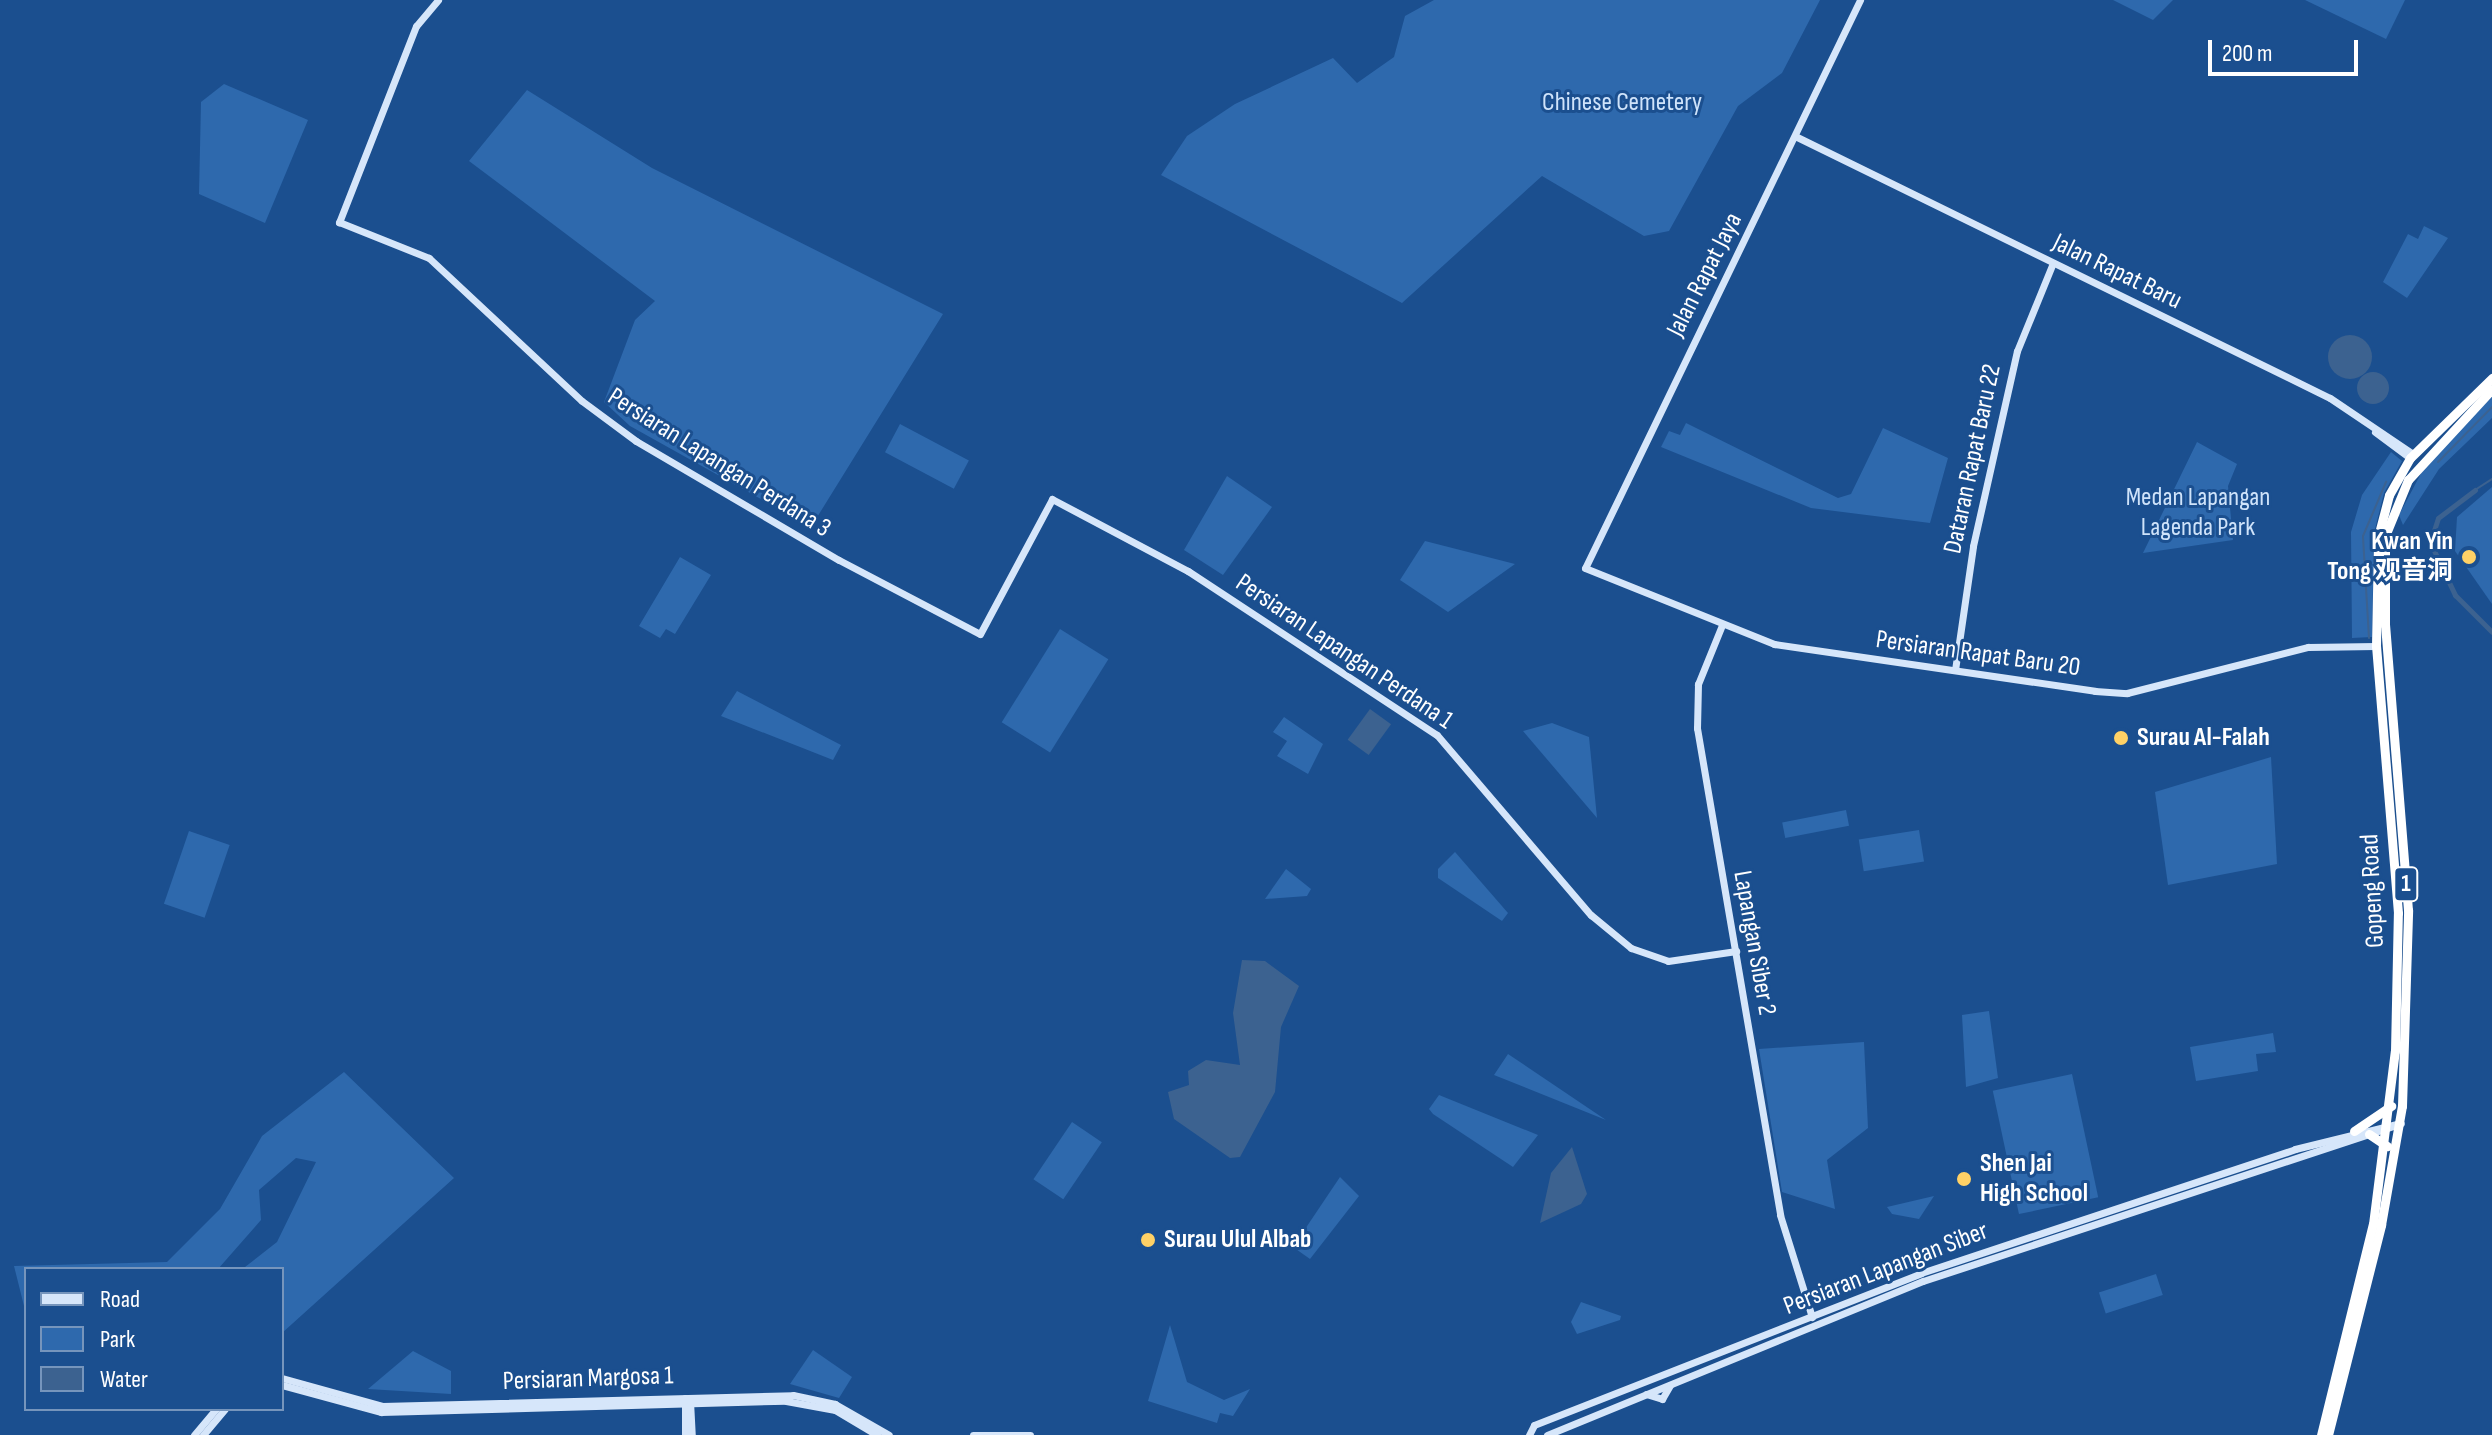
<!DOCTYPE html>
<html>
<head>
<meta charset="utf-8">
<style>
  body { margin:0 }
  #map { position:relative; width:2492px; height:1435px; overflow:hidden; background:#1b4f8f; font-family:"Sofia Sans Condensed","Noto Sans SC",sans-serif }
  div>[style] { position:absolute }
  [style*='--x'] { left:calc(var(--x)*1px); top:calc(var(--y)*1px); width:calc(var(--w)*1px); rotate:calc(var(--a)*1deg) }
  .green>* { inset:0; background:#2e69ad; transform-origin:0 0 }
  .water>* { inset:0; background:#3c6290; transform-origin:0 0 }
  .round { border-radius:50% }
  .stream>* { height:2px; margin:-1px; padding:0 1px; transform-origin:1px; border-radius:1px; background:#3c6290 }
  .canal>* { height:5px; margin:-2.5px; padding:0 2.5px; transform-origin:2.5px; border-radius:2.5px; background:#3c6290 }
  .secondary>* { height:7px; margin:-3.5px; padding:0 3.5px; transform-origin:3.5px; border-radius:3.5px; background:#d6e6fa }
  .highway>* { height:9px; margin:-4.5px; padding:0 4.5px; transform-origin:4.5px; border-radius:4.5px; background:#fff }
  .dots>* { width:22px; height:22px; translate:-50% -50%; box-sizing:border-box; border:4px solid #1b4f8f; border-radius:50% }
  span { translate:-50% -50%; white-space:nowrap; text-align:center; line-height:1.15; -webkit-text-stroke:6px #1b4f8f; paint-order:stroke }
  .shield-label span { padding:2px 6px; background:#1b4f8f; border:2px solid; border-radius:6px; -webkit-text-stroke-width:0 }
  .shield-label { font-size:24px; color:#fff; font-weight:700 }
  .park-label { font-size:26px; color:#cfe3fa }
  .street-label { font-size:26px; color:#fff }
  .poi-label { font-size:26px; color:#fff; font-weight:700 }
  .right { translate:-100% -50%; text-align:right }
  .left { translate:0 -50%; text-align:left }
  .legend { position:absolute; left:24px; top:1267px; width:260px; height:144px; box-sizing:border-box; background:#1b4f8f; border:2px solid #7695bc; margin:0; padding:10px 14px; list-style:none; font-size:24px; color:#fff }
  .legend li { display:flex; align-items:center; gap:16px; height:40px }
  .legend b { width:40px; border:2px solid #7695bc }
  .scale { position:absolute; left:2208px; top:40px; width:150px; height:36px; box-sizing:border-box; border:4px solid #fff; border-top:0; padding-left:10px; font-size:24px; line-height:28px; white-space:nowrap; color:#fff; -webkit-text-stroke:6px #1b4f8f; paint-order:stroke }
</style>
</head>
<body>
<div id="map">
  <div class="green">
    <div style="clip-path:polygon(1434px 0,1820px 0,1782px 73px,1738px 106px,1669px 231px,1644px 236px,1542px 176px,1402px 303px,1161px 175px,1187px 136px,1235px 104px,1333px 58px,1357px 83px,1394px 57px,1405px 16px)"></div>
    <div style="clip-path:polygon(2113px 0,2173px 0,2153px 20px)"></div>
    <div style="clip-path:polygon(2305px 0,2405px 0,2386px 39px)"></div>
    <div style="clip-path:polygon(224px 84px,308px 120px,265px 223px,199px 194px,201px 102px)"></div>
    <div style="clip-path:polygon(527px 90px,652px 168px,943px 314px,811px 527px,630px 426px,604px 402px,635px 320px,655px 301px,469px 161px)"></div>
    <div style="clip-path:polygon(2424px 226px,2448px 238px,2407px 298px,2383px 282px,2408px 234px,2418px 239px)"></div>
    <div style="clip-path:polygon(2492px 397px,2492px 418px,2439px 469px,2403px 525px,2399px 515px,2426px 464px)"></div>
    <div style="clip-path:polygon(1686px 423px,1838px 498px,1851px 494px,1883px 428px,1948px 458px,1930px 523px,1811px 508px,1661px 447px,1669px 431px,1680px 435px)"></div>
    <div style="left:900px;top:424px;width:78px;height:32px;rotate:28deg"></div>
    <div style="clip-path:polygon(2197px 442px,2237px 464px,2228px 486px,2233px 540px,2143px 553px)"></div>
    <div style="clip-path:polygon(2391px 452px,2402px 461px,2384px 493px,2374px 533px,2372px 637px,2352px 638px,2351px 532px,2362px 495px)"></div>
    <div style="clip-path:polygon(1227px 476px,1272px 507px,1223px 575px,1184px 550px)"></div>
    <div style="clip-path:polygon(2492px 487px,2492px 604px,2455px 551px,2457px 517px)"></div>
    <div style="clip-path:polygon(1425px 541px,1515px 564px,1448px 612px,1400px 580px)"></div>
    <div style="clip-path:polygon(680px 557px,711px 575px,675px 634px,666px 629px,660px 638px,639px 626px)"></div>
    <div style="left:1060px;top:629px;width:57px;height:110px;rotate:32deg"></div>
    <div style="clip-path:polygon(737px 691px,841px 745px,833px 760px,721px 716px)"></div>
    <div style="clip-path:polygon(1284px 717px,1323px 744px,1308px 774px,1277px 756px,1287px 741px,1273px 732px)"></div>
    <div style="clip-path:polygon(1552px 723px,1589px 737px,1597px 818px,1523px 731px)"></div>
    <div style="clip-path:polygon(2271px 757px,2277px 864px,2168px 885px,2155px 792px)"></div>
    <div style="left:1846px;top:810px;width:16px;height:65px;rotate:79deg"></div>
    <div style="left:1919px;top:830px;width:32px;height:61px;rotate:81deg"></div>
    <div style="left:189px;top:831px;width:43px;height:77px;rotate:19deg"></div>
    <div style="clip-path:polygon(1455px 852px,1508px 913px,1502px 921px,1438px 878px,1438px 869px)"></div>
    <div style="clip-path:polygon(1286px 869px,1311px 889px,1307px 896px,1265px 899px)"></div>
    <div style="clip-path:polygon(1989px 1011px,1998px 1078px,1966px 1087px,1962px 1015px)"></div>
    <div style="clip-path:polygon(2273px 1033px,2276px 1052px,2256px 1054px,2258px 1071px,2196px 1081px,2190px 1047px)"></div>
    <div style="clip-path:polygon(1864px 1042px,1868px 1128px,1827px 1160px,1835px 1209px,1782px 1192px,1759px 1049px)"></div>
    <div style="clip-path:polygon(1508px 1054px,1606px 1120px,1494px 1075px)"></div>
    <div style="clip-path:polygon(344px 1072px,454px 1178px,282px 1333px,282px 1269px,245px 1267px,277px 1242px,316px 1162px,296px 1158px,259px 1190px,261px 1220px,218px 1269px,26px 1269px,26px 1314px,14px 1266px,167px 1262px,220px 1209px,262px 1136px)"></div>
    <div style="left:2072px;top:1074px;width:126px;height:81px;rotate:78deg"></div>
    <div style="clip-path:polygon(1439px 1095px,1538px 1135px,1513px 1167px,1433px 1114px,1429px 1109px)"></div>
    <div style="left:1072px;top:1122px;width:36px;height:69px;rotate:34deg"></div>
    <div style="clip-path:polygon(1340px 1177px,1359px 1196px,1310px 1259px,1293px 1247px)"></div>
    <div style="clip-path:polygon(1934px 1196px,1919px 1219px,1892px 1214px,1887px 1207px)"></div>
    <div style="left:2156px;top:1274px;width:22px;height:60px;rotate:72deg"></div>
    <div style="clip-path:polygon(1581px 1302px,1621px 1316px,1620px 1320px,1577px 1334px,1571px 1322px)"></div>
    <div style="clip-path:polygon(1170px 1325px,1187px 1382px,1224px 1400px,1250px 1389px,1233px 1416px,1220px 1413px,1217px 1423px,1148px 1401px)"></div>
    <div style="clip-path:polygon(813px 1350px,852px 1377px,839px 1398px,790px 1384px)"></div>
    <div style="clip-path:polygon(413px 1351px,451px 1371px,451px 1394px,368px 1389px)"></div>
  </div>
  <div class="water">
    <div class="round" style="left:2328px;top:335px;width:44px;height:44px"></div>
    <div class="round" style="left:2357px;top:372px;width:32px;height:32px"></div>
    <div style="left:1370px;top:709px;width:26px;height:38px;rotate:36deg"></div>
    <div style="clip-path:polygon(1242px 960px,1265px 961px,1299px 986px,1281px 1027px,1275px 1092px,1240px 1157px,1230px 1158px,1174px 1119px,1168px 1092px,1189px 1085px,1188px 1071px,1206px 1060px,1240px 1065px,1233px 1013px)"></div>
    <div style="clip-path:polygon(1572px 1147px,1587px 1194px,1581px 1204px,1540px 1223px,1551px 1173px)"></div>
  </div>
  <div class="stream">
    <div style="--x:2438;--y:462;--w:77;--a:-45.5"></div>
    <div style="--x:2475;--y:490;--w:20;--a:-33"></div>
    <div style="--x:2369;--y:638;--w:102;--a:-93.4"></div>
    <div style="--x:2363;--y:536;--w:59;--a:-66.9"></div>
  </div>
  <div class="canal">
    <div style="--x:2475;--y:490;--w:46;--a:142.9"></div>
    <div style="--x:2438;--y:518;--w:25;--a:108"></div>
    <div style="--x:2430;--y:542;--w:59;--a:64.7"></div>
    <div style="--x:2455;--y:595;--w:52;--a:45"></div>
  </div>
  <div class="secondary">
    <div style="--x:438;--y:0;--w:34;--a:130"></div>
    <div style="--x:416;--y:26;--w:211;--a:111.4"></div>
    <div style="--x:339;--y:222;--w:97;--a:21.8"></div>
    <div style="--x:429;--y:258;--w:209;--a:43.1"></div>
    <div style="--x:582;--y:401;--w:67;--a:36.5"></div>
    <div style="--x:636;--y:441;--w:235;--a:30.4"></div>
    <div style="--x:839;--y:560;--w:159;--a:27.7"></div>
    <div style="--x:980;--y:634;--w:153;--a:-61.9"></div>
    <div style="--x:1052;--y:499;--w:154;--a:27.9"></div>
    <div style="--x:1188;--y:571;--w:298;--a:33.4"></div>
    <div style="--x:1437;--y:735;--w:237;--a:49.5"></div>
    <div style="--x:1591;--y:915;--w:52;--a:39.5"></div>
    <div style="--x:1631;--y:948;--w:39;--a:19"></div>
    <div style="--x:1668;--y:961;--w:69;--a:-8.4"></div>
    <div style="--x:1860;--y:0;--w:631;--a:115.83"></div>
    <div style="--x:1585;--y:568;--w:204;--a:21.9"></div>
    <div style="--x:1774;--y:644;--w:324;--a:8.3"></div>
    <div style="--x:2095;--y:691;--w:32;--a:4"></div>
    <div style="--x:2127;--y:693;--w:187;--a:-14.3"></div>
    <div style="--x:2308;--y:647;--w:68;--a:-0.8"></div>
    <div style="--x:1797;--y:137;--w:593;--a:26.09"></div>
    <div style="--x:2330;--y:398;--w:100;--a:34"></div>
    <div style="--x:2375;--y:432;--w:44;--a:36.6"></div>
    <div style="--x:1722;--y:625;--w:64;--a:112.1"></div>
    <div style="--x:1698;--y:684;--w:44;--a:91.3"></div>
    <div style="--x:1697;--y:728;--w:494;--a:80.3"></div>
    <div style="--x:1780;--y:1215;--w:107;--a:72.6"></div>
    <div style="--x:1955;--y:670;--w:125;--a:-81.7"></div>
    <div style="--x:1973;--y:546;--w:200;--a:-77.3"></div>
    <div style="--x:2017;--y:351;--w:95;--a:-67.8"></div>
    <div style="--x:282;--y:1378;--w:104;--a:15.6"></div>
    <div style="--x:382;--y:1406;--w:411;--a:-1.5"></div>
    <div style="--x:793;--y:1395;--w:43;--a:12.1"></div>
    <div style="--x:835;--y:1404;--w:62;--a:29.9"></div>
    <div style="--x:282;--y:1385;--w:103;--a:15.3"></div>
    <div style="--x:381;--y:1412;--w:405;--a:-1.6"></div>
    <div style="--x:786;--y:1401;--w:50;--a:10.4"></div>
    <div style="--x:835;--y:1410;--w:49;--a:30.8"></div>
    <div style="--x:1646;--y:1394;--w:17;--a:17"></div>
    <div style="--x:1662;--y:1399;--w:16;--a:-60"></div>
    <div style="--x:685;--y:1398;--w:37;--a:90"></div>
    <div style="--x:690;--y:1401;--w:34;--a:87"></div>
    <div style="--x:194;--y:1435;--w:34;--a:-50"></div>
    <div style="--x:203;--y:1435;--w:34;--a:-50"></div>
    <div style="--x:973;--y:1435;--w:57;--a:0"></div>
    <div style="--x:1529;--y:1435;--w:11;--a:-63"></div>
    <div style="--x:1534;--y:1425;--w:416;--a:-21.4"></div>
    <div style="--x:1921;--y:1273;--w:394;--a:-18.3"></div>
    <div style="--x:2295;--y:1149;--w:109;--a:-13.8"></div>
    <div style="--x:1547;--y:1435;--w:406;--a:-22.3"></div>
    <div style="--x:1923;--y:1281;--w:501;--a:-18.25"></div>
  </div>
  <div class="highway">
    <div style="--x:2354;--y:1131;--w:45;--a:-34"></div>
    <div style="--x:2369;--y:1134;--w:22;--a:34"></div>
    <div style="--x:2321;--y:1435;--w:217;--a:-76.2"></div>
    <div style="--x:2373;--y:1224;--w:174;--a:-82.8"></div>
    <div style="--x:2395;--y:1051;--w:138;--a:-88.8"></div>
    <div style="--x:2398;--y:913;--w:268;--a:-94.7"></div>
    <div style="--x:2376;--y:646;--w:109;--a:-88.9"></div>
    <div style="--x:2378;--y:537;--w:43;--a:-75.3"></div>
    <div style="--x:2389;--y:495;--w:43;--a:-60.4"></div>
    <div style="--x:2410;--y:458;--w:115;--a:-44.3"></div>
    <div style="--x:2328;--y:1435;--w:217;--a:-75.8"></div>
    <div style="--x:2381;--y:1225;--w:121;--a:-80"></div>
    <div style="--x:2402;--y:1106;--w:196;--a:-88.2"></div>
    <div style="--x:2408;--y:910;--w:286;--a:-94.6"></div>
    <div style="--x:2385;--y:625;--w:89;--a:-90"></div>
    <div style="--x:2385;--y:536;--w:61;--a:-67.7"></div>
    <div style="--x:2408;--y:480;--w:124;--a:-47.3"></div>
  </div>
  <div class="dots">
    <div style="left:2469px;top:557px;background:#ffd166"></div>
    <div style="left:2121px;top:738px;background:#ffd166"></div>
    <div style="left:1964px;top:1179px;background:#ffd166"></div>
    <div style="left:1148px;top:1240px;background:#ffd166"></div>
  </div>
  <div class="shield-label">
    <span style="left:2406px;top:884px">1</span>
  </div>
  <div class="park-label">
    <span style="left:1622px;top:103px">Chinese Cemetery</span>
    <span style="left:2198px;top:513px">Medan Lapangan<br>Lagenda Park</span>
  </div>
  <div class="street-label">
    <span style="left:2117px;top:272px;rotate:26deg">Jalan Rapat Baru</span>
    <span style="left:1705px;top:275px;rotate:-63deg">Jalan Rapat Jaya</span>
    <span style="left:1973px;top:459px;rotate:-78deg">Dataran Rapat Baru 22</span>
    <span style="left:719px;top:463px;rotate:32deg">Persiaran Lapangan Perdana 3</span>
    <span style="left:1344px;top:652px;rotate:34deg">Persiaran Lapangan Perdana 1</span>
    <span style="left:1978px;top:654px;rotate:8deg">Persiaran Rapat Baru 20</span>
    <span style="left:2373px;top:891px;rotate:-93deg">Gopeng Road</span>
    <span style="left:1754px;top:943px;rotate:80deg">Lapangan Siber 2</span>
    <span style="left:1886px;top:1269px;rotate:-21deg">Persiaran Lapangan Siber</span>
    <span style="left:588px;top:1379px;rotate:-2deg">Persiaran Margosa 1</span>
  </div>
  <div class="poi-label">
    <span class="right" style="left:2453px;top:557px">Kwan Yin<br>Tong 观音洞</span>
    <span class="left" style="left:2137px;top:738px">Surau Al-Falah</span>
    <span class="left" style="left:1980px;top:1179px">Shen Jai<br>High School</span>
    <span class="left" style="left:1164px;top:1240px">Surau Ulul Albab</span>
  </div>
  <ul class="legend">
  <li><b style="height:10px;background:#d6e6fa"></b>Road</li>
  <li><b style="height:22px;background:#2e69ad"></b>Park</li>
  <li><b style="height:22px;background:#3c6290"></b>Water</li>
  </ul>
  <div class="scale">200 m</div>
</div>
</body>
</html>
